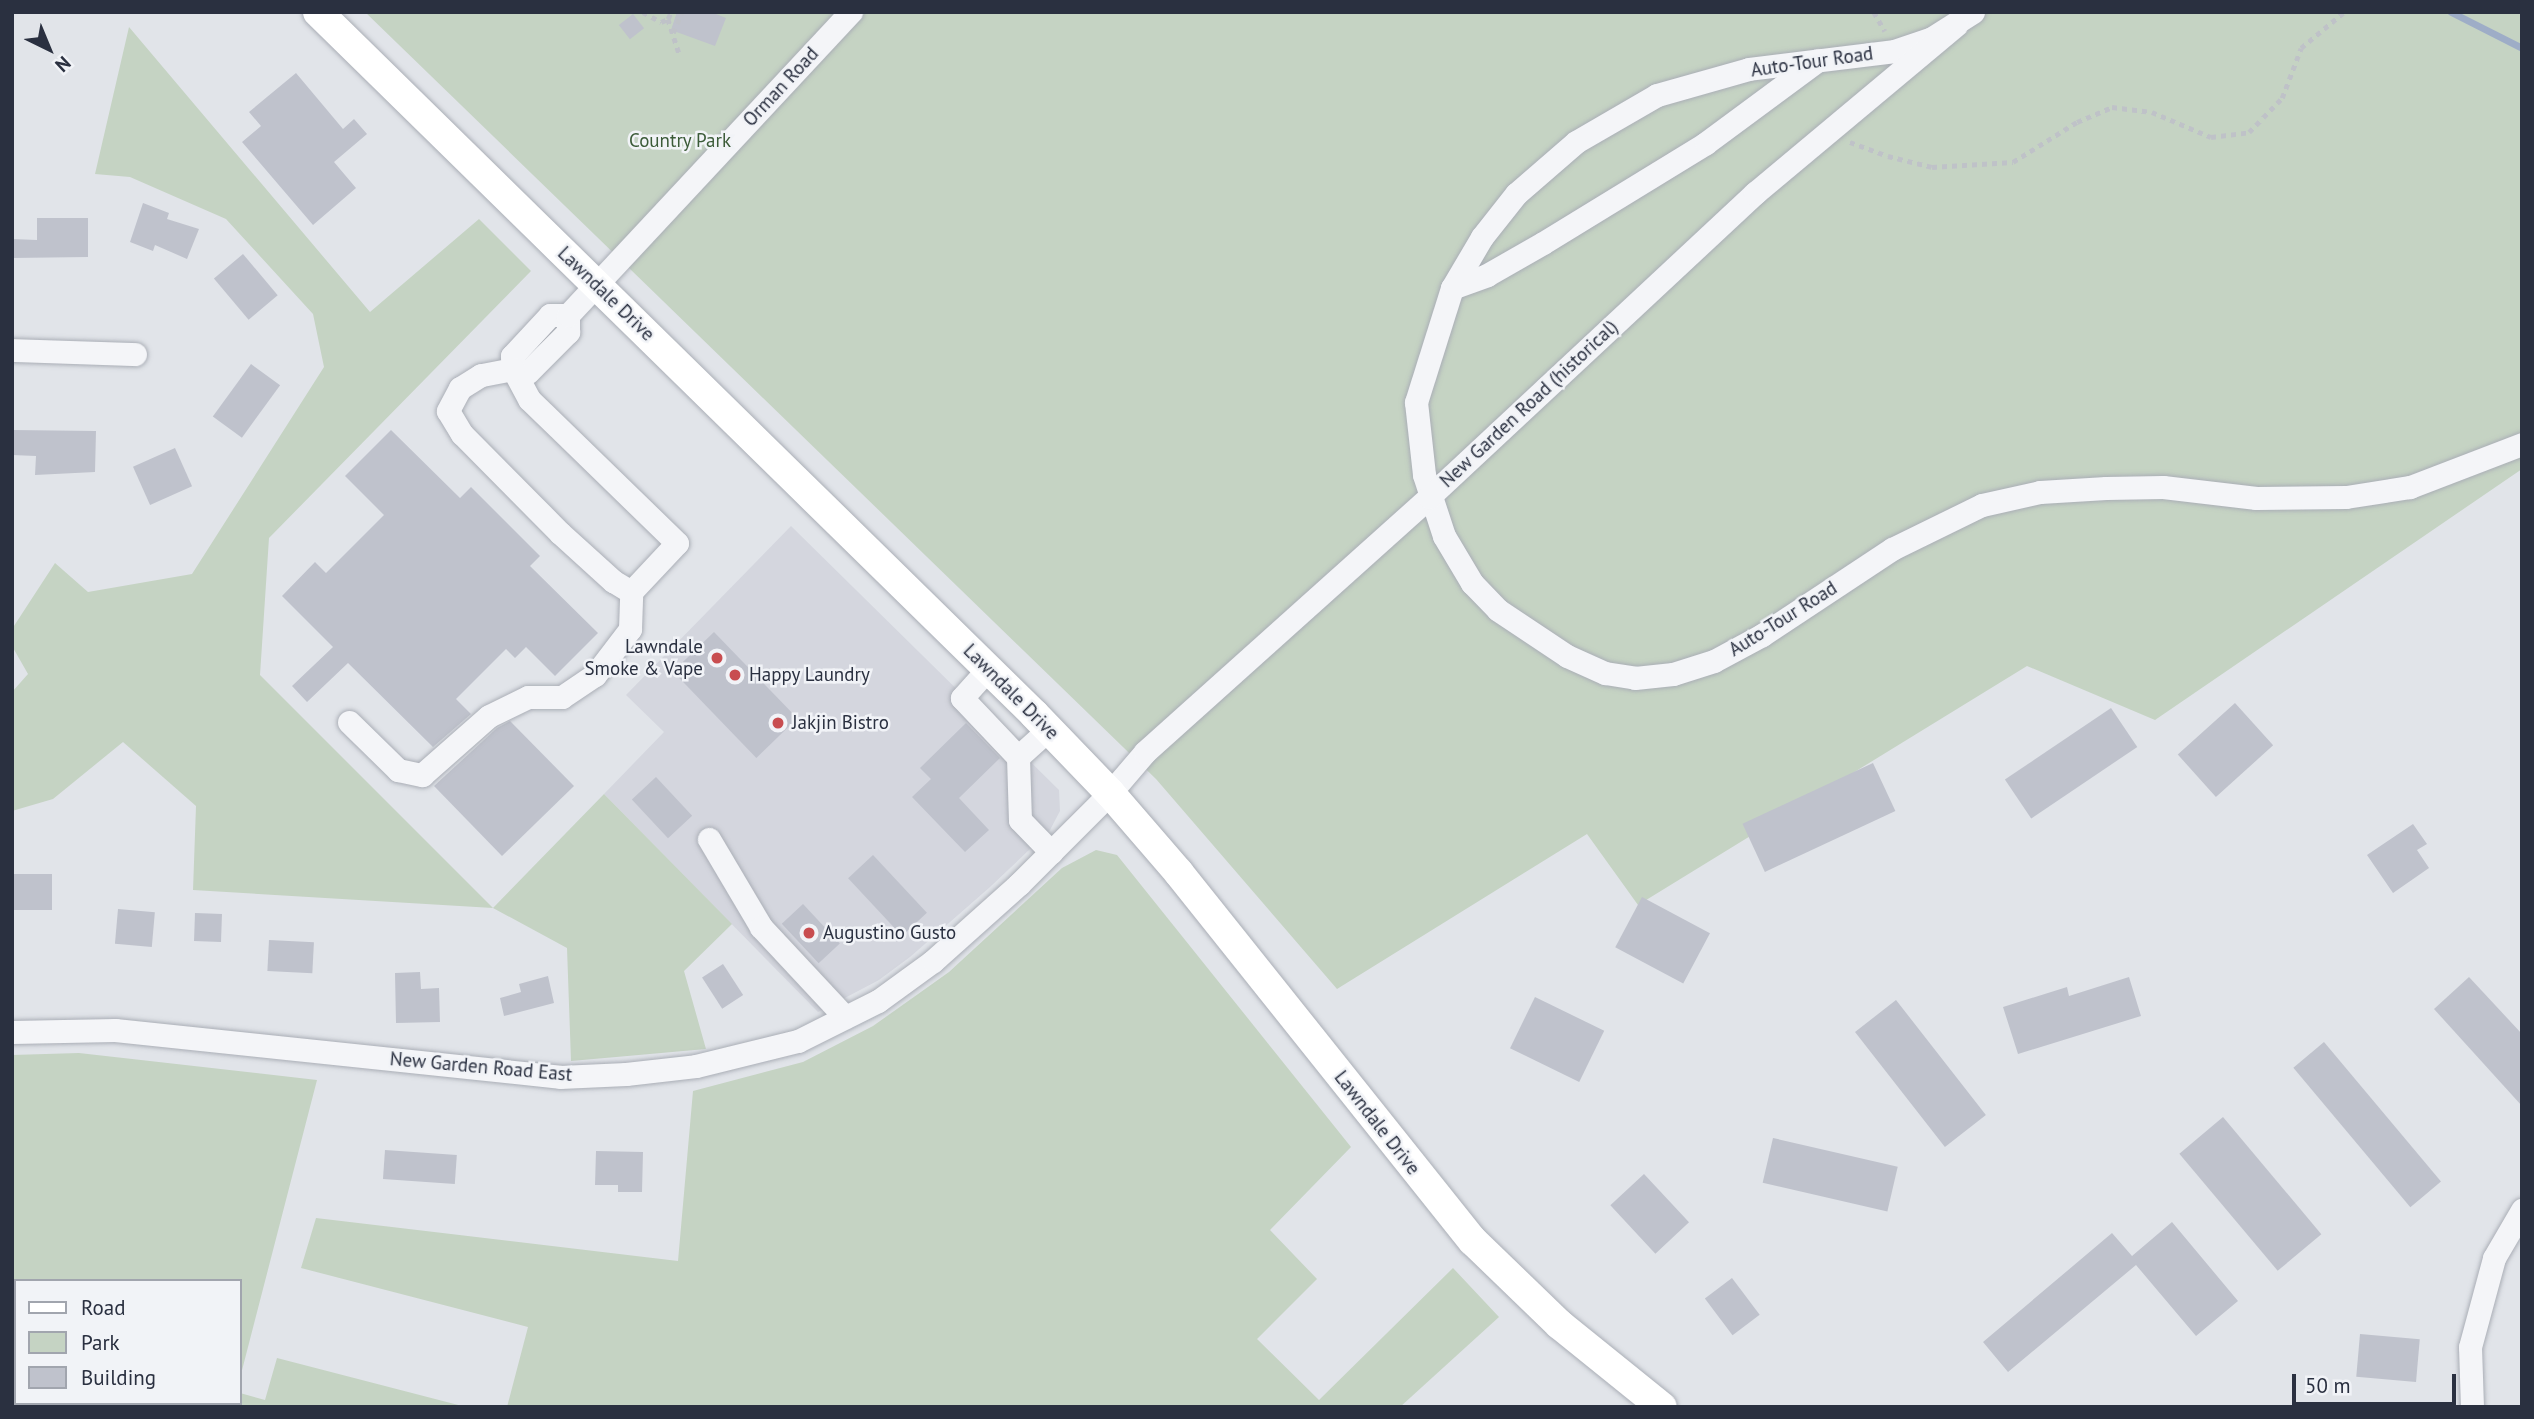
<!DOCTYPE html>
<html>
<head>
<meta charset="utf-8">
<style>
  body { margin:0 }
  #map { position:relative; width:2534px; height:1419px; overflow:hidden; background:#e1e4e9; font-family:"PT Sans",sans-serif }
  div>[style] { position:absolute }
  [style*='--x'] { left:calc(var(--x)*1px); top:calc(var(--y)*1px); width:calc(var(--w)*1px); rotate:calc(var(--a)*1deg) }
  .built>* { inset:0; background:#d4d6de }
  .green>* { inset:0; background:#c5d3c3 }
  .stream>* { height:7px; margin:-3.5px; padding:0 3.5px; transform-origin:3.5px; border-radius:3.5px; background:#9eadc7 }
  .building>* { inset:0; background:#bfc2cc; transform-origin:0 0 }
  .path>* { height:4.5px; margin-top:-2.25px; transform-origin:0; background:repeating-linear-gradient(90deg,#bfc2c8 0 5px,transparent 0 10px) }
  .roads { filter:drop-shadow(0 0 2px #aaaeb6) drop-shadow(0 0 2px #aaaeb6) }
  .minor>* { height:23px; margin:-11.5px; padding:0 11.5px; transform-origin:11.5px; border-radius:11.5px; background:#f4f5f8 }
  .major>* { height:30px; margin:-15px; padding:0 15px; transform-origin:15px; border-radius:15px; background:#fff }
  .dots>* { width:19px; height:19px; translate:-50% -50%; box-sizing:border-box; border:4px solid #f1f3f7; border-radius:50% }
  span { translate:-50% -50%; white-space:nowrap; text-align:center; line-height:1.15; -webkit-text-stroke:5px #f1f3f7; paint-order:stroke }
  .street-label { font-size:19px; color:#2a3040 }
  .park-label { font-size:19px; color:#3b5b38 }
  .poi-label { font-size:19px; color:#2a3040 }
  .right { translate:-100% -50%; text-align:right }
  .left { translate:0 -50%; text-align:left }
  .frame { position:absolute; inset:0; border:14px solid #2a3040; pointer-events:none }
  .legend { position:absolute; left:14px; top:1279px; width:228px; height:126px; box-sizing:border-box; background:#f1f3f7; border:2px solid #a1a5ae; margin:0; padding:9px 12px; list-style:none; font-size:21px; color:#2a3040 }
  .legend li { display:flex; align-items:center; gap:14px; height:35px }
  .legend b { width:35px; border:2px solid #a1a5ae }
  .north { position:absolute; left:14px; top:14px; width:70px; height:70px; -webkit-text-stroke:5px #f1f3f7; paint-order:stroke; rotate:137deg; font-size:19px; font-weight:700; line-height:28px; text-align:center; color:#2a3040 }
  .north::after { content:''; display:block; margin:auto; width:24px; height:32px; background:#2a3040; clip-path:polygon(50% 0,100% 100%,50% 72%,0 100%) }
  .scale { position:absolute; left:2292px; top:1374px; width:164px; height:32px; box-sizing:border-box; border:4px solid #2a3040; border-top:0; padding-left:9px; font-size:21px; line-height:24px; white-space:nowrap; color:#2a3040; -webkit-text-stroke:5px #f1f3f7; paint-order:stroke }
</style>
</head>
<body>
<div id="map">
  <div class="built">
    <div style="clip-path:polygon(791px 526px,1059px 790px,1060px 811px,1050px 830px,990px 887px,910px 957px,879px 980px,818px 1012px,604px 794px,664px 732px,626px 695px)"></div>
  </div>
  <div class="green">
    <div style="clip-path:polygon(365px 12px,2522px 12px,2522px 469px,2155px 720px,2027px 666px,1638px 905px,1587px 834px,1337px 989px,1156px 779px)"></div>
    <div style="clip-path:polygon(129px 27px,370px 312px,479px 219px,531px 271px,269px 538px,260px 675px,493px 908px,604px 794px,732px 924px,684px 971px,706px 1049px,571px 1061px,567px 948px,493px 908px,193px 890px,196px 806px,123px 742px,53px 799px,12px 811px,12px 692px,28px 674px,12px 646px,12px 629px,55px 563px,88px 592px,192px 574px,324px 367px,313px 314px,226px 219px,130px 177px,95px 174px)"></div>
    <div style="clip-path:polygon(1096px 850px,1117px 855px,1351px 1147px,1270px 1230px,1317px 1279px,1257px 1339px,1319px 1400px,1453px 1268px,1499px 1317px,1400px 1407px,507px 1407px,528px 1327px,301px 1268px,316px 1218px,678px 1261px,693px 1091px,803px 1062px,873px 1026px,949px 972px,1062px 868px)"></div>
    <div style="clip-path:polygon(79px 1053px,317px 1080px,240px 1378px,240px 1281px,16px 1281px,16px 1403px,240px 1403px,240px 1393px,265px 1400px,277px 1358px,466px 1407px,12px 1407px,12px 1055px)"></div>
  </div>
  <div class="stream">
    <div style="--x:2451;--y:12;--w:80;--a:26.9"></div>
  </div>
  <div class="building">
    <div style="clip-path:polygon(677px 12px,711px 12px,726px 18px,715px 46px,671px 30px)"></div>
    <div style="left:633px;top:14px;width:18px;height:18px;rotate:52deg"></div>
    <div style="clip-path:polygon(296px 73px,343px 129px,354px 119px,367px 134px,334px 162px,356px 188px,313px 225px,242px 142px,261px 126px,249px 112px)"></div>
    <div style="clip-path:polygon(143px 203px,169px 213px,167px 219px,199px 229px,187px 259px,155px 245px,153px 251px,130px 242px)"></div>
    <div style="clip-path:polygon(37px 218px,88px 218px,88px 257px,12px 258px,12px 239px,37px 240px)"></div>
    <div style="left:243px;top:254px;width:54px;height:38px;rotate:50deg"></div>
    <div style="left:251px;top:364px;width:36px;height:65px;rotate:36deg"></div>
    <div style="clip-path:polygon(12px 430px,96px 431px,95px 472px,35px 475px,36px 456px,12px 455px)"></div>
    <div style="clip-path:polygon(391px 430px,460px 498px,471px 487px,540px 556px,530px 566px,598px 633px,555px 676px,526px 647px,515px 658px,506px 649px,456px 699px,471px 714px,433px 747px,348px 663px,307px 702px,292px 686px,333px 647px,282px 596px,315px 562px,326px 573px,384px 515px,345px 476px)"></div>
    <div style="left:175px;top:448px;width:42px;height:46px;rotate:66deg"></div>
    <div style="left:714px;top:632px;width:120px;height:57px;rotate:46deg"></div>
    <div style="left:2235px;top:703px;width:57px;height:77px;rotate:48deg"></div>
    <div style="left:2111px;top:708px;width:47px;height:128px;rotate:56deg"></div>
    <div style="clip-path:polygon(510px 721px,574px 786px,502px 856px,434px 786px,497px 728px)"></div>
    <div style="clip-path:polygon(966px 723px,1000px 758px,959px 798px,989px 830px,965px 852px,912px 797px,931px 779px,920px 768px)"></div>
    <div style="left:1873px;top:763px;width:53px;height:144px;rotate:65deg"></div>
    <div style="left:656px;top:777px;width:53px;height:33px;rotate:47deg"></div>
    <div style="clip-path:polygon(2413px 824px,2427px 844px,2417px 850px,2429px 868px,2393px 893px,2367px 855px)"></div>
    <div style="left:873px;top:855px;width:79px;height:34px;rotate:47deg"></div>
    <div style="left:12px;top:874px;width:40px;height:36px"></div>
    <div style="left:1642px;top:897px;width:77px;height:57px;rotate:28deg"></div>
    <div style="left:803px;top:904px;width:54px;height:29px;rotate:47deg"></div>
    <div style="left:118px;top:909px;width:37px;height:35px;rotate:5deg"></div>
    <div style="left:195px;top:913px;width:27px;height:28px;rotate:2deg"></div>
    <div style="left:269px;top:940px;width:45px;height:31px;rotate:3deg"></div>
    <div style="left:723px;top:964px;width:37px;height:25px;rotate:57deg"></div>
    <div style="clip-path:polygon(420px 972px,421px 989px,439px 988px,440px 1022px,396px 1023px,395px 973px)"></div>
    <div style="clip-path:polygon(548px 976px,554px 1003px,504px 1016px,500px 998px,521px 992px,519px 984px)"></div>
    <div style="clip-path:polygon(2129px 977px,2141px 1016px,2018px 1054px,2003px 1007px,2067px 987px,2069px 996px)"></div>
    <div style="clip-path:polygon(2469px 977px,2522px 1034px,2522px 1106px,2434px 1009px)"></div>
    <div style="left:1535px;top:997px;width:77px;height:57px;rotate:26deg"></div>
    <div style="left:1896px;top:1000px;width:146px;height:52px;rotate:52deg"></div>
    <div style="left:2324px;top:1042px;width:182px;height:40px;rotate:50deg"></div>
    <div style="left:2223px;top:1117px;width:153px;height:57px;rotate:50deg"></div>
    <div style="left:1773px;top:1138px;width:128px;height:46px;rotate:13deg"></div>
    <div style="left:385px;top:1150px;width:72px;height:29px;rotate:4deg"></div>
    <div style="clip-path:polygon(596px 1151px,643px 1152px,642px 1192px,618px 1192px,618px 1185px,595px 1185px)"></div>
    <div style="left:1644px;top:1174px;width:66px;height:46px;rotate:47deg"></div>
    <div style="clip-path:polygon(2172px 1222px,2238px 1301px,2196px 1336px,2136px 1265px,2008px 1372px,1983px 1342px,2112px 1233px,2132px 1256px)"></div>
    <div style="left:1732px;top:1278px;width:46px;height:34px;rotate:53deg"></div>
    <div style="left:2360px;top:1334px;width:60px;height:43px;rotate:5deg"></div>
  </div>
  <div class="path">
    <div style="--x:643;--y:12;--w:21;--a:29"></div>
    <div style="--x:661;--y:22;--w:8;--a:-23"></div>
    <div style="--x:668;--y:19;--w:8;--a:-67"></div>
    <div style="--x:1874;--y:12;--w:22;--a:60"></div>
    <div style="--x:668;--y:19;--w:39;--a:72"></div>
    <div style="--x:673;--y:33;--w:23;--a:-67"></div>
    <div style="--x:1850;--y:142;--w:40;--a:20.2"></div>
    <div style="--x:1888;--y:156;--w:45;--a:14"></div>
    <div style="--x:1932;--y:167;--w:81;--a:-3.5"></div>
    <div style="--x:2013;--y:162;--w:75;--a:-32"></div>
    <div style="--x:2077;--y:122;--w:38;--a:-23"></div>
    <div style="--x:2112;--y:107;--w:40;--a:7.1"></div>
    <div style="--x:2152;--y:112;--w:64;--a:23"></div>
    <div style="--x:2211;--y:137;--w:38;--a:-7"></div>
    <div style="--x:2249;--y:132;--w:47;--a:-45.9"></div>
    <div style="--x:2282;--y:98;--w:53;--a:-69.2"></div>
    <div style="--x:2301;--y:48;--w:56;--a:-39.9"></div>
  </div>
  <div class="roads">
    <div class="minor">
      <div style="--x:1973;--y:12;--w:49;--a:147.6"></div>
      <div style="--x:1932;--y:38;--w:39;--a:161"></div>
      <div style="--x:1895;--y:51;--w:147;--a:173"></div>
      <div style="--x:1749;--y:69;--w:96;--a:164.2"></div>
      <div style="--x:1657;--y:95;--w:94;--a:149.9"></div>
      <div style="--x:1576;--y:142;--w:79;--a:139.1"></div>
      <div style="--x:1516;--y:194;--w:55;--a:128.3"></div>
      <div style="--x:1482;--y:237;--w:59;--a:120.5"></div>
      <div style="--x:1452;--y:288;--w:120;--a:107.5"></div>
      <div style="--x:1416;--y:402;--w:73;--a:83.7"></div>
      <div style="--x:1424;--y:475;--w:64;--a:71.8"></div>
      <div style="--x:1444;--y:536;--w:55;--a:59.2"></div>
      <div style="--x:1472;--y:583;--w:37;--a:46"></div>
      <div style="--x:1498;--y:610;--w:83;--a:33.7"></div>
      <div style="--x:1567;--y:656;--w:42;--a:24.1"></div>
      <div style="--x:1605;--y:673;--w:30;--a:9"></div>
      <div style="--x:1635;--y:678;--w:38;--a:-6"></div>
      <div style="--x:1673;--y:674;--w:43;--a:-17.6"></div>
      <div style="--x:1714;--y:661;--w:55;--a:-28.4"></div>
      <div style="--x:1762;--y:635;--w:156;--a:-33.5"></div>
      <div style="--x:1892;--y:549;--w:100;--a:-26.1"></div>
      <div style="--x:1982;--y:505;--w:59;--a:-12.6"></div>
      <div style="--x:2040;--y:492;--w:66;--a:-3.5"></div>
      <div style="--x:2106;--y:488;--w:57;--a:-1"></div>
      <div style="--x:2163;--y:487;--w:94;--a:6.7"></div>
      <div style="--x:2256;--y:498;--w:90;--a:-0.6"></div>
      <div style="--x:2346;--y:497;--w:65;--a:-8.9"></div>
      <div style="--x:2410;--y:487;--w:120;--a:-21"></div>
      <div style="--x:1452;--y:288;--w:37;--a:-20"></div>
      <div style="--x:1487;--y:275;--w:64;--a:-29.7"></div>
      <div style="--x:1543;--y:243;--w:191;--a:-31.5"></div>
      <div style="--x:1706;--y:143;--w:139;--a:-36.5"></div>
      <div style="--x:568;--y:315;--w:18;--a:180"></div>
      <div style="--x:550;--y:315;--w:56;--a:132.8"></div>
      <div style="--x:512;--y:356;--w:13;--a:86"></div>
      <div style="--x:513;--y:369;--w:15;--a:11"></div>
      <div style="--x:528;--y:372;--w:57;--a:-45"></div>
      <div style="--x:568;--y:332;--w:17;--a:-90"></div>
      <div style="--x:568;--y:315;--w:415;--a:-47"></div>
      <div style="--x:12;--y:350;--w:123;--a:1.9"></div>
      <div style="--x:988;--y:669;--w:39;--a:132"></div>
      <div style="--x:962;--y:698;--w:81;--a:46.5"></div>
      <div style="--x:1018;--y:757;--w:42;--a:-42.1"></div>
      <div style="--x:349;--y:722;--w:69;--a:44.4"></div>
      <div style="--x:398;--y:770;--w:25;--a:12"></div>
      <div style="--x:422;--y:775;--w:89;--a:-41.4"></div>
      <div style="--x:489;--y:716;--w:43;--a:-26"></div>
      <div style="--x:528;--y:697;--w:34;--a:0"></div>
      <div style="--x:562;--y:697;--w:40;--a:-34"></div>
      <div style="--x:595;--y:675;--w:58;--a:-52.7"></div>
      <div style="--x:630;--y:629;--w:37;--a:-88"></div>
      <div style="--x:631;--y:592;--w:67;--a:-46.8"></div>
      <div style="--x:677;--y:543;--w:206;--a:-135.8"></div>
      <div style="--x:529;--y:399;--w:34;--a:-118"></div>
      <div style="--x:513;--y:369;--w:33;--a:169"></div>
      <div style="--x:481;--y:375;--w:25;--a:148"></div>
      <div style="--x:460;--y:388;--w:26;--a:118"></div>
      <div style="--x:448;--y:411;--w:27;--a:59"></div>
      <div style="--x:462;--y:434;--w:139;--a:45.3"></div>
      <div style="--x:560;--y:533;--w:72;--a:42.2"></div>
      <div style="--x:613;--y:581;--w:21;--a:31"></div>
      <div style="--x:1018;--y:757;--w:63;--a:88.2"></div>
      <div style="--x:1020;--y:820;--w:45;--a:45.9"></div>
      <div style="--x:709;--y:839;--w:102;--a:59.4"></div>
      <div style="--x:761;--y:927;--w:123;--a:47"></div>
      <div style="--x:12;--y:1032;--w:103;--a:-1.1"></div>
      <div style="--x:115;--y:1030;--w:447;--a:6"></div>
      <div style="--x:560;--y:1077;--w:66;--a:-2.6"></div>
      <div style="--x:626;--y:1074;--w:70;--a:-6.5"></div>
      <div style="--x:696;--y:1066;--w:105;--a:-13.8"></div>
      <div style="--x:798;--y:1041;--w:89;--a:-26.6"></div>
      <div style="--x:878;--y:1001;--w:68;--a:-36"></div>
      <div style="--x:933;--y:961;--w:115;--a:-41.8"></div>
      <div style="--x:1019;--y:884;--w:129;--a:-45"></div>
      <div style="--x:1110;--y:793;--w:54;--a:-49.5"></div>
      <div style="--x:1145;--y:752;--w:382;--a:-41.9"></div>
      <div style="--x:1429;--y:497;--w:446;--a:-43"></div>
      <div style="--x:1755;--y:193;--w:262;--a:-39.9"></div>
      <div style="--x:2472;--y:1407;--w:60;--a:-91.9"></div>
      <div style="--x:2470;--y:1347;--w:92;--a:-74.9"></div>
      <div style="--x:2494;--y:1258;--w:56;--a:-59.7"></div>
    </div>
    <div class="major">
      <div style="--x:318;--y:12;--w:1003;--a:44.43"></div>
      <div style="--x:1034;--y:714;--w:110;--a:46.1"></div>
      <div style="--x:1110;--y:793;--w:106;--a:49.2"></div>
      <div style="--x:1179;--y:873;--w:471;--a:51.4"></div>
      <div style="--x:1473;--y:1241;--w:120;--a:44"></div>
      <div style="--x:1559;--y:1324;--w:132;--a:38.9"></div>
    </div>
  </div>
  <div class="dots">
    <div style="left:717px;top:658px;background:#c84d50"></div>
    <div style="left:735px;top:675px;background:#c84d50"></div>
    <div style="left:778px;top:723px;background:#c84d50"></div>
    <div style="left:809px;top:933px;background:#c84d50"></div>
  </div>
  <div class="street-label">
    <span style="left:1812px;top:62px;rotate:-8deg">Auto-Tour Road</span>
    <span style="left:781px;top:87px;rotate:-47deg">Orman Road</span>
    <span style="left:606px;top:294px;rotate:44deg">Lawndale Drive</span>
    <span style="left:1529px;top:404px;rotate:-43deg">New Garden Road (historical)</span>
    <span style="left:1783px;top:619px;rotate:-32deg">Auto-Tour Road</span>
    <span style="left:1011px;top:692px;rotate:45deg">Lawndale Drive</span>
    <span style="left:481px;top:1067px;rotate:5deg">New Garden Road East</span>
    <span style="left:1377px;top:1123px;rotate:52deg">Lawndale Drive</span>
  </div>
  <div class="park-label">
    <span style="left:680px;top:141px">Country Park</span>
  </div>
  <div class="poi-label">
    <span class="right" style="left:703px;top:658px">Lawndale<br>Smoke &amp; Vape</span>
    <span class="left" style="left:749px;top:675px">Happy Laundry</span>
    <span class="left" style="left:792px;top:723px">Jakjin Bistro</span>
    <span class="left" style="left:823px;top:933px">Augustino Gusto</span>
  </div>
  <div class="frame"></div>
  <ul class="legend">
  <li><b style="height:9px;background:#fff"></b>Road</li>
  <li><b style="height:19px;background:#c5d3c3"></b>Park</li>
  <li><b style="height:19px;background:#bfc2cc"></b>Building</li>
  </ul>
  <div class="north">N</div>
  <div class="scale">50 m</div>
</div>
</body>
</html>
